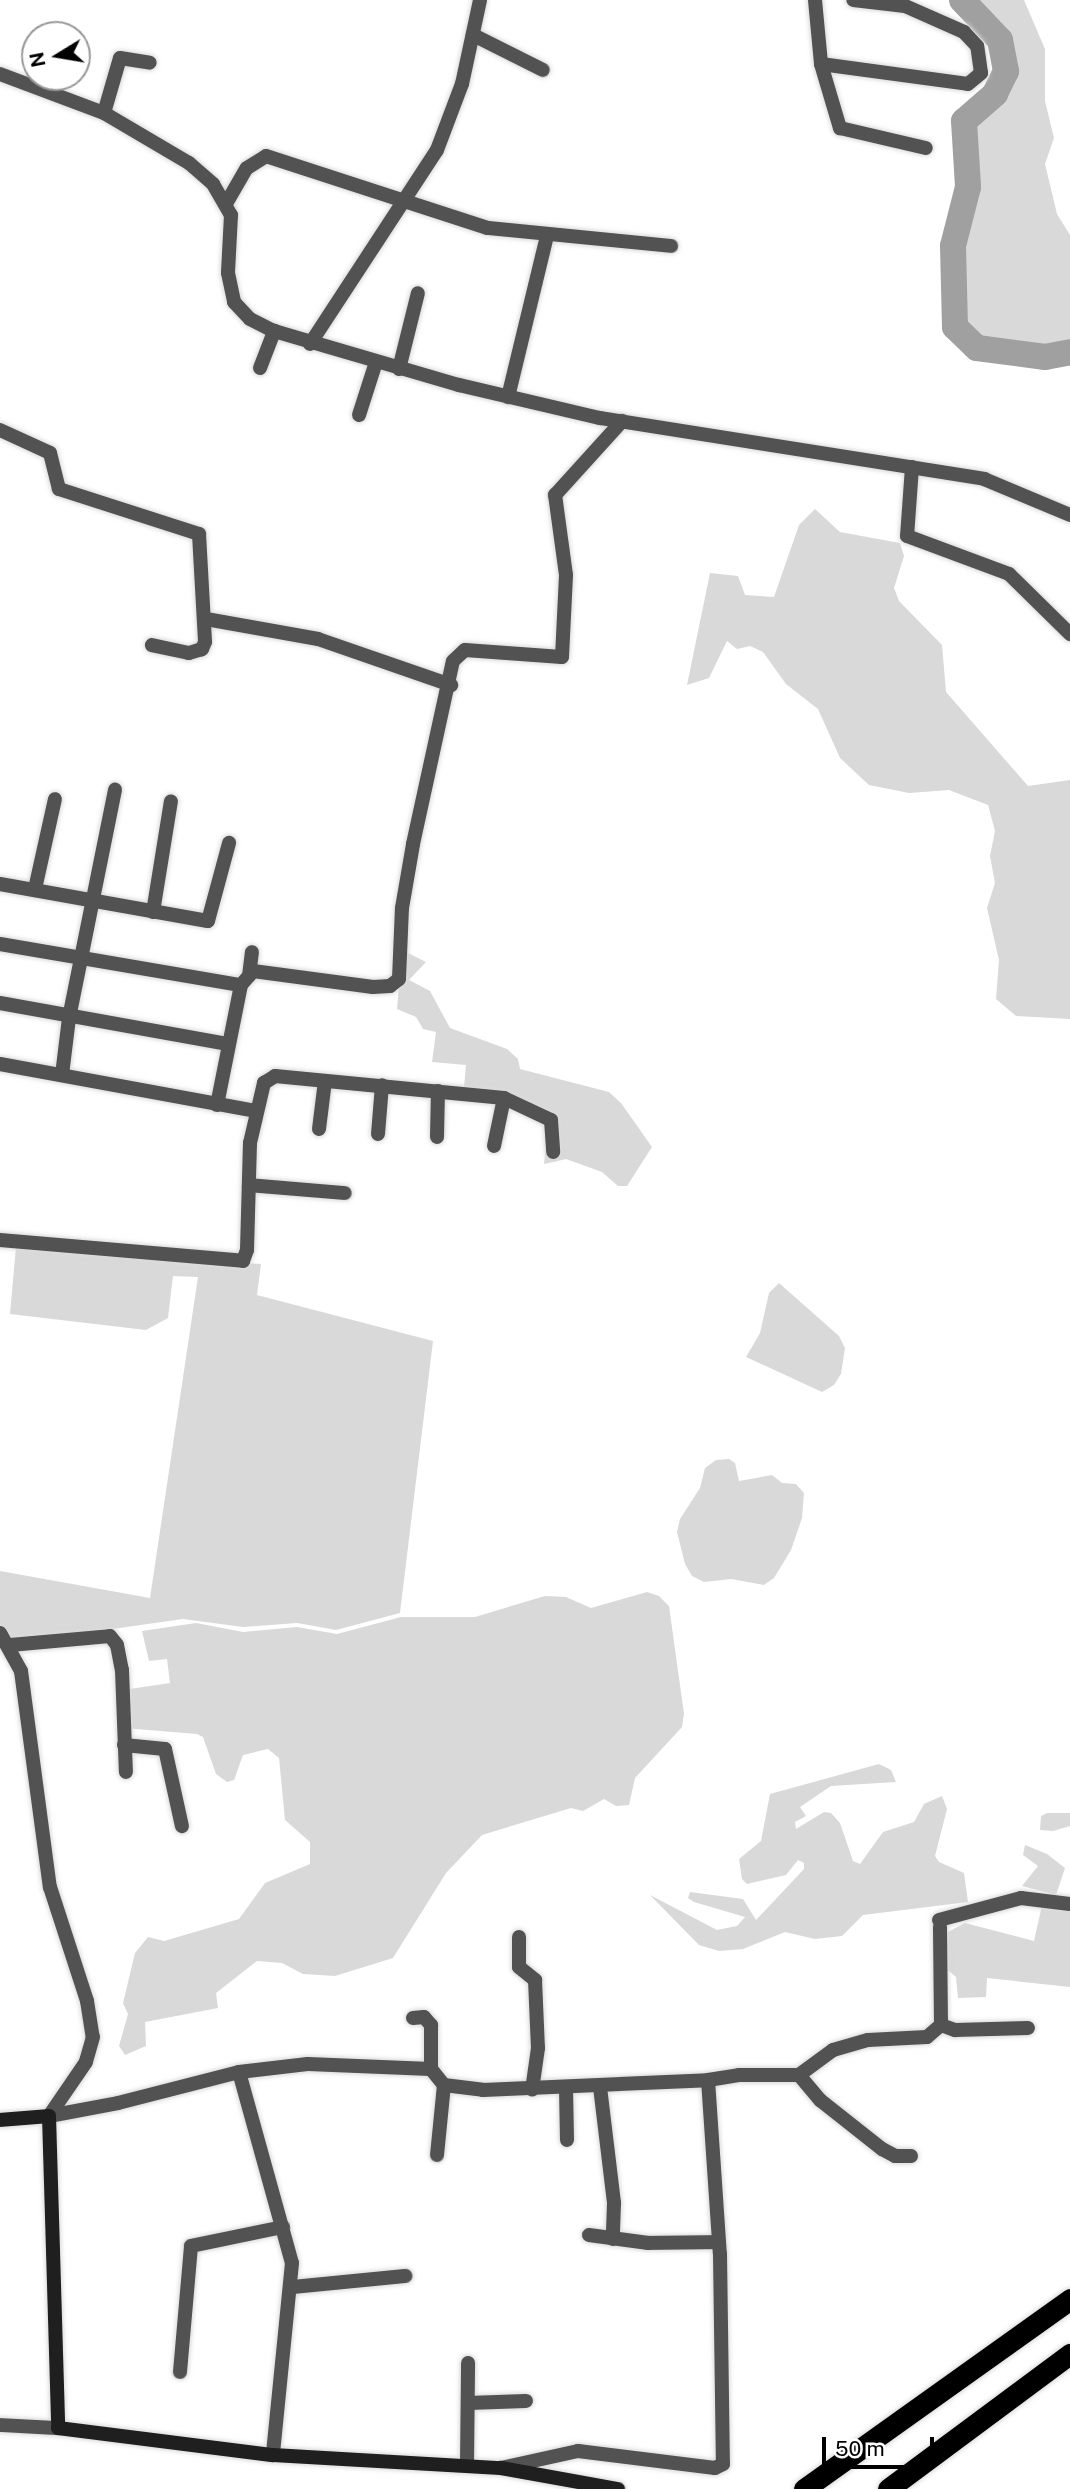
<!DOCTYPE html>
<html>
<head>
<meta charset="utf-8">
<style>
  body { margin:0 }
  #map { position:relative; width:1070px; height:2489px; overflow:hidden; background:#fff; font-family:"Public Sans",sans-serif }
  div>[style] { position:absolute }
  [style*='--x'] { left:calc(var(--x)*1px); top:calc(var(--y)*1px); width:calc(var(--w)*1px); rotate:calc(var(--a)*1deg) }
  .green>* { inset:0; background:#d9d9d9 }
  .river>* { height:26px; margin:-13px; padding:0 13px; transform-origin:13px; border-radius:13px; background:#a0a0a0 }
  .roads { filter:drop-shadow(0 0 2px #dbdbdb) drop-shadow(0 0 2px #dbdbdb) }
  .street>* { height:14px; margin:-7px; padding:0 7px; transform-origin:7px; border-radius:7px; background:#525252 }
  .secondary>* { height:14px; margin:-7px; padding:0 7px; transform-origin:7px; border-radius:7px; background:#1f1f1f }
  .highway>* { height:21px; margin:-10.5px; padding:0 10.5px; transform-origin:10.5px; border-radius:10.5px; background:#000 }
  span { translate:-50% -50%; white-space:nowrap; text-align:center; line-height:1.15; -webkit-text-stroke:5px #fff; paint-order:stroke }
  .north { position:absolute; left:21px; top:21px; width:70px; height:70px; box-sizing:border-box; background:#fff; border:2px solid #999; border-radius:50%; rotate:259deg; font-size:19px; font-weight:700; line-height:28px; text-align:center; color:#000 }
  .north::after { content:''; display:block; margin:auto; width:24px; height:32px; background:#000; clip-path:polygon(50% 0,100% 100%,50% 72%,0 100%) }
  .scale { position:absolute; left:822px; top:2437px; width:112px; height:32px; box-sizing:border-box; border:4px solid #000; border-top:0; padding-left:9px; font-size:21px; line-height:24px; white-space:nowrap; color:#000; -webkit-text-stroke:5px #fff; paint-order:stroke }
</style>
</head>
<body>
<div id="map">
  <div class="green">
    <div style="clip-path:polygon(970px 0,1024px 0,1045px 49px,1045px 101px,1054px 138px,1045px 164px,1057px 214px,1070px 235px,1070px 346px,1045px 351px,979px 343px,961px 325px,959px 247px,974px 187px,970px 123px,999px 97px,1012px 72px,1005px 37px)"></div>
    <div style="clip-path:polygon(815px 509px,840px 532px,900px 543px,904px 556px,894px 588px,899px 601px,942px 645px,946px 692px,1028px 786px,1070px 780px,1070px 1019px,1016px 1016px,996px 999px,999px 960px,987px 908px,995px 883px,990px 856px,995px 831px,988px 805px,949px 790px,909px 793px,869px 785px,840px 758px,818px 709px,786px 684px,763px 652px,750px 646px,737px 649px,727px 641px,709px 678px,687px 685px,710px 573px,738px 576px,745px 595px,774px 597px,799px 525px)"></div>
    <div style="clip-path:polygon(402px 950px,426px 962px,409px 980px,430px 991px,450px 1028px,507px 1049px,518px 1059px,520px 1069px,609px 1092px,621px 1103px,652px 1147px,627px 1186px,618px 1186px,602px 1172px,566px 1159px,544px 1164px,548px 1127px,502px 1092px,464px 1087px,466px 1065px,432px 1062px,436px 1032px,423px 1029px,416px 1017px,397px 1009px)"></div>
    <div style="clip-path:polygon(16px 1247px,261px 1264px,257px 1295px,433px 1341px,400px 1613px,336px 1630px,297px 1623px,243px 1627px,183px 1619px,14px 1643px,0 1625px,0 1571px,150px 1598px,198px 1277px,173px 1276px,168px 1318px,146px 1330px,10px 1314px)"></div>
    <div style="clip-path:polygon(779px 1283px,839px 1336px,845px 1348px,841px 1374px,834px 1385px,822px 1392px,746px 1357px,760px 1333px,769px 1293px)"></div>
    <div style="clip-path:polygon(729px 1459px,735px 1463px,739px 1481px,772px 1475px,782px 1483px,796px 1484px,804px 1493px,802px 1518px,791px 1550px,774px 1578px,764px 1585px,731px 1579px,704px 1582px,692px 1576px,685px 1564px,677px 1532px,680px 1519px,700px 1488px,705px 1468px,716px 1460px)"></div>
    <div style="clip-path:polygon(647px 1592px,659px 1596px,669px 1606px,684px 1714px,682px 1727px,635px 1778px,629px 1805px,616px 1806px,604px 1799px,583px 1811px,571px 1808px,482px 1835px,446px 1873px,393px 1958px,335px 1976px,303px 1974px,282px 1963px,257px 1961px,216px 1993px,218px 2008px,145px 2022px,146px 2046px,125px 2055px,119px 2046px,128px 2014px,123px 2003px,135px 1953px,148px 1937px,164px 1941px,239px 1919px,265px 1883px,310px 1864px,310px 1842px,285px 1820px,279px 1758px,268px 1749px,243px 1755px,234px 1780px,227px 1782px,216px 1774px,203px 1737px,197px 1734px,124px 1728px,123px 1690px,170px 1683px,167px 1659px,149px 1661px,142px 1631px,196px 1623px,243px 1632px,297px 1627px,337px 1634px,401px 1617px,475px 1617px,545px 1596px,566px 1597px,591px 1608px)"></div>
    <div style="clip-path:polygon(879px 1764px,891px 1770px,896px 1782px,831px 1786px,800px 1807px,806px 1816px,795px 1822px,796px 1829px,824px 1812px,831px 1813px,840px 1823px,853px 1861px,860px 1864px,883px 1832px,914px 1822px,924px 1804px,942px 1796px,947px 1809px,935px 1856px,939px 1862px,964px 1873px,968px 1902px,863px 1915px,842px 1936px,815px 1939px,785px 1932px,743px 1949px,719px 1951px,699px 1945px,650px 1895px,717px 1930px,737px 1926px,745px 1917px,694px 1902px,688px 1898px,690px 1892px,743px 1899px,756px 1920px,804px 1869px,804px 1863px,798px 1860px,786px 1875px,747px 1884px,742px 1879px,739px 1859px,761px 1841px,770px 1794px)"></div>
    <div style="clip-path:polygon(1047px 1813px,1070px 1813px,1070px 1826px,1053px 1831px,1040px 1830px,1041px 1816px)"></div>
    <div style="clip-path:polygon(1025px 1845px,1047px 1854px,1065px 1868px,1056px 1895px,1022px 1886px,1038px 1866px,1023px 1855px)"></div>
    <div style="clip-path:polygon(1043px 1901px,1070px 1908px,1070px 1987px,987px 1978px,986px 1997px,958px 1998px,956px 1977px,942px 1965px,942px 1935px,965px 1923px,1034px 1941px)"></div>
  </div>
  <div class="river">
    <div style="--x:962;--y:0;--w:55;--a:46.5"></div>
    <div style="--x:1000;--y:40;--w:32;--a:79"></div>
    <div style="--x:1006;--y:71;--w:25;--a:116"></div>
    <div style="--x:995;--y:94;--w:41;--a:138.9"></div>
    <div style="--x:964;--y:121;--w:66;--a:86.5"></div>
    <div style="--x:968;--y:187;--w:61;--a:104.3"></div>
    <div style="--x:953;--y:246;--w:81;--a:88.6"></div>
    <div style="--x:955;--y:327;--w:30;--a:44"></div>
    <div style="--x:977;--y:348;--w:69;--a:7.5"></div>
    <div style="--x:1045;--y:357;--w:25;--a:-11"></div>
  </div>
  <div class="roads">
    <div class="street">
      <div style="--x:815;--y:0;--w:64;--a:84.6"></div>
      <div style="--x:821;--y:64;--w:148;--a:7.7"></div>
      <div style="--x:968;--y:84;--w:17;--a:-40"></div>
      <div style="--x:981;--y:73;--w:27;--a:-98"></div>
      <div style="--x:977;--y:46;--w:19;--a:-133"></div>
      <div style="--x:964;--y:32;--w:64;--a:-156.2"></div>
      <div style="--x:905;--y:6;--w:52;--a:-173.4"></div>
      <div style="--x:473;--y:35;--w:78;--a:26.6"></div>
      <div style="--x:821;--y:64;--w:67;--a:73.5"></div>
      <div style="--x:840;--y:128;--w:88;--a:13.1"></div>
      <div style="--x:0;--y:74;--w:111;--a:20.6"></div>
      <div style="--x:104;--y:113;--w:99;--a:30.5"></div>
      <div style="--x:189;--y:163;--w:32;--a:41"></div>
      <div style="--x:213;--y:184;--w:36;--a:60"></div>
      <div style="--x:231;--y:215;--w:58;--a:93"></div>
      <div style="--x:228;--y:273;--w:30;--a:78"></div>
      <div style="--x:234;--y:302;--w:23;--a:47"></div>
      <div style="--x:250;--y:319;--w:27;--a:27"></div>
      <div style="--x:274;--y:331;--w:193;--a:16.3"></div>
      <div style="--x:459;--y:385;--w:145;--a:13.2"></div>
      <div style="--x:600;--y:418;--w:389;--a:9"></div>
      <div style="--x:984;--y:479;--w:93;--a:22.7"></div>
      <div style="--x:104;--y:113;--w:57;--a:-73.8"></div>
      <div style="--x:120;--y:58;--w:30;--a:9"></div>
      <div style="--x:227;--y:202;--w:39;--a:-60"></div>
      <div style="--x:247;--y:168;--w:22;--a:-32"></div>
      <div style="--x:266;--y:156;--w:233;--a:18"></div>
      <div style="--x:488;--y:228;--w:184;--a:5.6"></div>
      <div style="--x:310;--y:344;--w:232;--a:-56.8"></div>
      <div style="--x:437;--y:150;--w:71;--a:-69.3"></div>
      <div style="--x:462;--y:84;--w:86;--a:-77.9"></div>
      <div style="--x:260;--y:368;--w:40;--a:-69"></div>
      <div style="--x:399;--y:369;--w:78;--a:-76"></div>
      <div style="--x:508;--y:397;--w:166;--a:-76.4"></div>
      <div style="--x:359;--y:415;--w:56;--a:-72.2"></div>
      <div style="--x:0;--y:430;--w:55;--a:24.7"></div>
      <div style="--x:50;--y:453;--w:37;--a:76"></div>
      <div style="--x:59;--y:489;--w:147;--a:17.8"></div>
      <div style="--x:199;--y:534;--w:108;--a:86.8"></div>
      <div style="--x:205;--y:642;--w:8;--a:113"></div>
      <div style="--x:202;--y:649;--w:14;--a:163"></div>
      <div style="--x:189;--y:653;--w:38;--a:-168"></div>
      <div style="--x:912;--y:467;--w:69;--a:94.1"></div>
      <div style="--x:907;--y:536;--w:109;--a:20.4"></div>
      <div style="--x:1009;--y:574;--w:86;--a:44.5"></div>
      <div style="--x:206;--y:619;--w:114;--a:10.1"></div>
      <div style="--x:318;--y:639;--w:141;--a:19.1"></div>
      <div style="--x:0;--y:884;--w:211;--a:10.1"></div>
      <div style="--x:208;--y:921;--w:81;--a:-74.9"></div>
      <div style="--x:35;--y:889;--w:92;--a:-77.5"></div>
      <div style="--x:153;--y:912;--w:112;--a:-80.8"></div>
      <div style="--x:0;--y:944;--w:244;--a:9.7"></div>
      <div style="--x:249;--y:976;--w:24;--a:-83"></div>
      <div style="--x:0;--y:1003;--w:232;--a:10.2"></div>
      <div style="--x:0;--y:1064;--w:261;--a:10.4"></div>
      <div style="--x:62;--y:1075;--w:57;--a:-83"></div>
      <div style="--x:69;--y:1018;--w:233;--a:-78.6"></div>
      <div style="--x:217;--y:1105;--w:122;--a:-78.7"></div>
      <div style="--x:241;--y:985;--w:18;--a:-49"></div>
      <div style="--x:253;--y:971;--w:121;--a:7.6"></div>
      <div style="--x:373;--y:987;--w:17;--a:-3"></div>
      <div style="--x:390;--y:986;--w:11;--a:-38"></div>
      <div style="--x:399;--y:979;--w:71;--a:-87.6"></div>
      <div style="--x:402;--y:908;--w:65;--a:-80.2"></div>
      <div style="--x:413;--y:844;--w:187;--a:-77.7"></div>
      <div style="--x:453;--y:661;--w:16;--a:-43"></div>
      <div style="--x:465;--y:650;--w:97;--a:4.1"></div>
      <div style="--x:562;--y:657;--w:82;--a:-87.2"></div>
      <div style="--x:566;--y:575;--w:81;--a:-97.8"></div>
      <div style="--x:555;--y:495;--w:100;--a:-47.8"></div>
      <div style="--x:319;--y:1129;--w:48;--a:-82.9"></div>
      <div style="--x:378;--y:1134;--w:49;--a:-85.3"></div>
      <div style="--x:437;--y:1137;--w:46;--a:-88.8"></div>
      <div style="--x:494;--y:1146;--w:49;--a:-78.2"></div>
      <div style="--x:249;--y:1185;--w:96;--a:4.8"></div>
      <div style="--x:0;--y:1240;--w:244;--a:4.9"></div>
      <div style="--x:243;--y:1261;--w:12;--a:-70"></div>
      <div style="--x:247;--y:1250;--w:107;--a:-88.4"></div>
      <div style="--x:250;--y:1143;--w:62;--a:-76.9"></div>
      <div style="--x:264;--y:1083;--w:13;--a:-32"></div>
      <div style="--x:275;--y:1076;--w:230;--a:5.5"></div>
      <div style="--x:504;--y:1098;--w:52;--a:25.1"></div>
      <div style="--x:551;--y:1120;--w:32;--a:86"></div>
      <div style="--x:0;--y:1633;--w:43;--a:61.1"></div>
      <div style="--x:21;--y:1671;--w:218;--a:82.4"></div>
      <div style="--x:50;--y:1887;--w:120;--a:72"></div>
      <div style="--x:87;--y:2001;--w:36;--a:81"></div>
      <div style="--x:93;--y:2037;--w:26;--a:106"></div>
      <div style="--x:86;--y:2062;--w:65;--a:124.4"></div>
      <div style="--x:10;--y:1645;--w:100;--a:-5.1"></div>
      <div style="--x:110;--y:1636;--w:11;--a:52"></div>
      <div style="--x:117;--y:1645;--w:25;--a:79"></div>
      <div style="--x:122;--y:1670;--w:102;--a:87.8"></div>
      <div style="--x:124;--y:1745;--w:41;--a:5.6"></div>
      <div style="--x:165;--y:1749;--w:79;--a:77.6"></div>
      <div style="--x:939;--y:1920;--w:85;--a:-15"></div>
      <div style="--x:1021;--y:1898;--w:49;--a:7"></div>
      <div style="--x:519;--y:1937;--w:30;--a:90"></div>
      <div style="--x:519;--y:1967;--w:21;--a:39"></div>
      <div style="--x:535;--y:1980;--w:68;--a:87.5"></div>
      <div style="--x:538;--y:2048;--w:42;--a:98.1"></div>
      <div style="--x:413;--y:2018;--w:11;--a:-5"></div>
      <div style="--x:424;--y:2017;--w:11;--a:49"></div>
      <div style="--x:431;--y:2025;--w:44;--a:90"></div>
      <div style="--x:941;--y:2025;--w:15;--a:20"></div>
      <div style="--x:955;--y:2030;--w:73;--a:-1.6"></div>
      <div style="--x:239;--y:2072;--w:198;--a:74.5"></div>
      <div style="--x:292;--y:2263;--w:193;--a:95.7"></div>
      <div style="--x:799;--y:2075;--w:33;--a:50"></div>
      <div style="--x:820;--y:2100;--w:79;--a:38.3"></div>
      <div style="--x:882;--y:2149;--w:15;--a:28"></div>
      <div style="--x:895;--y:2156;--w:16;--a:0"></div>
      <div style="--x:708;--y:2080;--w:31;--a:-9"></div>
      <div style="--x:739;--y:2075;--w:60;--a:0"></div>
      <div style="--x:799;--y:2075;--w:42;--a:-36.3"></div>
      <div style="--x:833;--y:2050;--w:36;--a:-16"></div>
      <div style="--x:868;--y:2040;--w:59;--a:-2.9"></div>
      <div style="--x:927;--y:2037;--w:18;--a:-41"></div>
      <div style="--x:941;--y:2025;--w:98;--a:-90.6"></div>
      <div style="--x:600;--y:2087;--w:117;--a:83.1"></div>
      <div style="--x:614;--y:2203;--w:36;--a:92"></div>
      <div style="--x:566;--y:2088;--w:52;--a:88.9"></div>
      <div style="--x:49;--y:2116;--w:70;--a:-10.7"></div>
      <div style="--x:118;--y:2103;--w:125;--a:-14.4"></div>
      <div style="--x:239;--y:2072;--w:69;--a:-6.6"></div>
      <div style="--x:308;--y:2064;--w:123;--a:2.3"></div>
      <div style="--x:431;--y:2069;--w:21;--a:51"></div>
      <div style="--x:444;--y:2085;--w:39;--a:7"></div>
      <div style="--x:483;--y:2090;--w:225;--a:-2.5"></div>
      <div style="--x:708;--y:2080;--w:174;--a:86.1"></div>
      <div style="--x:720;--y:2254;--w:210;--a:89.2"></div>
      <div style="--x:723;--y:2464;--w:9;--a:153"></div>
      <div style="--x:715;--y:2468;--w:138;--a:-172.9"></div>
      <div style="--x:578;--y:2451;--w:79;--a:167.6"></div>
      <div style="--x:437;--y:2155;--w:70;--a:-84.3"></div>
      <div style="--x:589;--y:2235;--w:60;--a:7.7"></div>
      <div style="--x:648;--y:2243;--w:71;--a:-0.8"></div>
      <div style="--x:292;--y:2287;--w:114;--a:-5.6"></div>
      <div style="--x:180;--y:2372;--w:126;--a:-85"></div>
      <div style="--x:191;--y:2246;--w:94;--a:-11.7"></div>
      <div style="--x:468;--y:2403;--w:58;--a:-2"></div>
      <div style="--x:0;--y:2425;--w:58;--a:3"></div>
      <div style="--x:467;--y:2465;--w:102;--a:-89.4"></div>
    </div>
    <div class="secondary">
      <div style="--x:0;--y:2120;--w:49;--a:-4.7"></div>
      <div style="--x:49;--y:2116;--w:312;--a:88.3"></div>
      <div style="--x:58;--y:2428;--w:217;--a:7.2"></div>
      <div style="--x:273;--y:2455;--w:228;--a:3.3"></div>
      <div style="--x:501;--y:2468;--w:119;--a:10.2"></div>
    </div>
    <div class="highway">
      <div style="--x:804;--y:2489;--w:327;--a:-35.5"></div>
      <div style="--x:888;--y:2489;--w:227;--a:-36.6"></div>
    </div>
  </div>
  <div class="north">N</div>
  <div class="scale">50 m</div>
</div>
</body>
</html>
